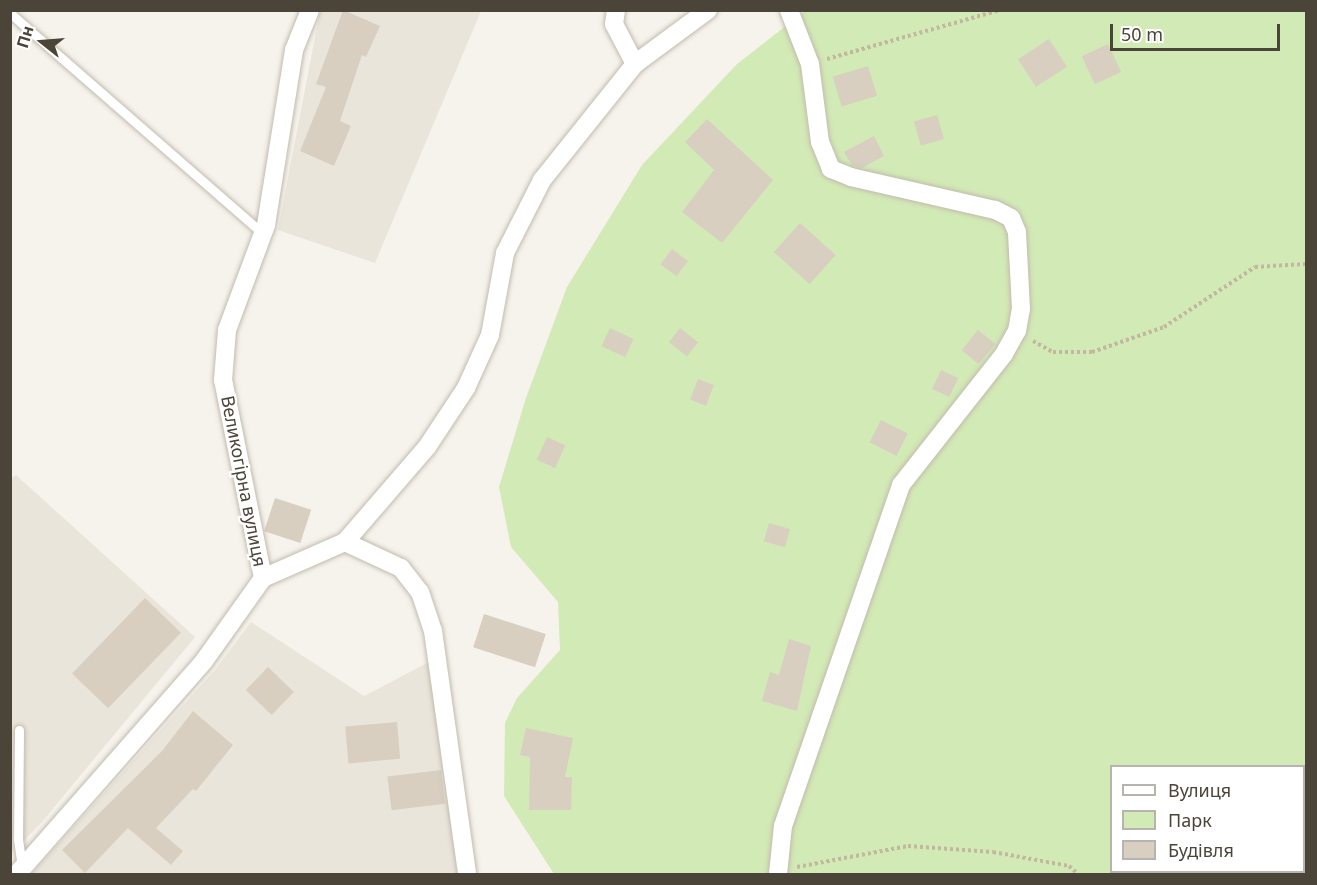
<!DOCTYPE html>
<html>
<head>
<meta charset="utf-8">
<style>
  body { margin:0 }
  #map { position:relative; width:1317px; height:885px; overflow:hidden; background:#f6f3ec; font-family:"Noto Sans",sans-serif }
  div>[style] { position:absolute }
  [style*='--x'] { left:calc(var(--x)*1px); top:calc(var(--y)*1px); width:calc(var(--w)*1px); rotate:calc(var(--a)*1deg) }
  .residential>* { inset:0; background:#eae5da }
  .green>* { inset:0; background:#d2eab5 }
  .building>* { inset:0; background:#d8cfc1; transform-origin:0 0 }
  .path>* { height:4px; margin-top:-2px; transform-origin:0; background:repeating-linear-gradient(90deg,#c4b79f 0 3px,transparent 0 6px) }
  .roads { filter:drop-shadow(0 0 2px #c2bbae) drop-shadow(0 0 2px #c2bbae) }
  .service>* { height:9px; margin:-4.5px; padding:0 4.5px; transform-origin:4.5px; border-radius:4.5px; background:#fff }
  .minor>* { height:18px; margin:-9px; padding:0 9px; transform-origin:9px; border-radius:9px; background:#fff }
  span { translate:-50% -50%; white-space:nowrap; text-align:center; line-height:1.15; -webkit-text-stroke:5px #fff; paint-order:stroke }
  .street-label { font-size:18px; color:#4b4439 }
  .frame { position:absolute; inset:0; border:12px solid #4b4439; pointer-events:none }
  .legend { position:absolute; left:1110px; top:765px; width:195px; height:108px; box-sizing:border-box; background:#fff; border:2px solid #b7b4b0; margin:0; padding:8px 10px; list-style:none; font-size:18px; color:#4b4439 }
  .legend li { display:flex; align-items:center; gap:12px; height:30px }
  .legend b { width:30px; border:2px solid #b7b4b0 }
  .north { position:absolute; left:12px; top:12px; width:60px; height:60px; -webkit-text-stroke:4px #fff; paint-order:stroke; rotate:287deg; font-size:16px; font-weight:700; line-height:24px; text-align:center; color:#4b4439 }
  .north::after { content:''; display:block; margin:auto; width:21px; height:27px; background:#4b4439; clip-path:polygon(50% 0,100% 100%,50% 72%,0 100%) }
  .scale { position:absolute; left:1110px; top:24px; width:170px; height:27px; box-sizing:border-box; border:3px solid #4b4439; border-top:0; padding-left:8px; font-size:18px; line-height:21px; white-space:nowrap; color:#4b4439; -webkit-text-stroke:4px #fff; paint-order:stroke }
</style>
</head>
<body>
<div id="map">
  <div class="residential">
    <div style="clip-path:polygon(320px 11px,481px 11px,375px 263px,278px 230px)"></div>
    <div style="clip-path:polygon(16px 475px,195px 637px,42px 822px,11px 854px,10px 479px)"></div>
    <div style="clip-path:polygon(251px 622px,364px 696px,429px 662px,460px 874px,31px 874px,215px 670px)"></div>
  </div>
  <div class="green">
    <div style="clip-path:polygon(evenodd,805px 11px,1306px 11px,1306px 874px,554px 874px,504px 796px,505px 723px,517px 698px,560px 650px,558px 602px,511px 547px,499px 487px,526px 398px,567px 287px,642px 165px,737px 64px,805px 11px,1112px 766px,1304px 766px,1304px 872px,1112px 872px,1112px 766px)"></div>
  </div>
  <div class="building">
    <div style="clip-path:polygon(343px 10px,380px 26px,366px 57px,362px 55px,340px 121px,351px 126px,334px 166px,300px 151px,326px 87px,316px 84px)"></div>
    <div style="left:1049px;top:39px;width:33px;height:37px;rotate:57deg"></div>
    <div style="left:1108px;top:44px;width:31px;height:29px;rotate:65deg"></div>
    <div style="left:868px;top:66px;width:31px;height:37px;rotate:73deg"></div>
    <div style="left:937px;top:115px;width:25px;height:24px;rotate:74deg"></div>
    <div style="clip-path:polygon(707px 119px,773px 180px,722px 243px,682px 212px,714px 170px,685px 142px)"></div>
    <div style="clip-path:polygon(874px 136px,884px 156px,862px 168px,852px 165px,844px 152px)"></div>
    <div style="left:800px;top:223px;width:48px;height:39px;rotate:42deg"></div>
    <div style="left:672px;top:249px;width:20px;height:19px;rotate:37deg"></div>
    <div style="left:610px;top:328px;width:26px;height:20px;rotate:25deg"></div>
    <div style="left:680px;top:328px;width:23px;height:18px;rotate:38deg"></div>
    <div style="left:978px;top:330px;width:22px;height:26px;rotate:39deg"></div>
    <div style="left:941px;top:370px;width:19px;height:21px;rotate:25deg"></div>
    <div style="left:698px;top:379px;width:17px;height:22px;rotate:21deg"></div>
    <div style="left:881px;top:420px;width:30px;height:25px;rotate:27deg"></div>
    <div style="left:547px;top:437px;width:20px;height:25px;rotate:24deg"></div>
    <div style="left:275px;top:498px;width:38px;height:35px;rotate:18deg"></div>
    <div style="left:769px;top:523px;width:22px;height:19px;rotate:16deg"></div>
    <div style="left:145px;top:598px;width:50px;height:105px;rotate:44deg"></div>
    <div style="left:484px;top:614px;width:65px;height:35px;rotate:18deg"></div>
    <div style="clip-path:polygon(789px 639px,811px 646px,797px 711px,762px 701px,770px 672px,779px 675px)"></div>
    <div style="left:268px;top:667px;width:36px;height:32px;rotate:44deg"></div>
    <div style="clip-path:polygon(193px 711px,233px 745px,196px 791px,193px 789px,156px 828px,183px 851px,171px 865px,128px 828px,85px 873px,62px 850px,162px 751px)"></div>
    <div style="left:397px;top:722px;width:37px;height:52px;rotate:85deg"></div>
    <div style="clip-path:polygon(526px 728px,573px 738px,565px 777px,572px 777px,571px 810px,529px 810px,530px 757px,520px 755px)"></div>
    <div style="left:441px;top:770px;width:34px;height:54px;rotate:83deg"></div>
  </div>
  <div class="path">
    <div style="--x:827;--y:59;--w:180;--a:-15.8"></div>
    <div style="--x:1033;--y:341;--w:23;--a:29"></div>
    <div style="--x:1053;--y:352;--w:39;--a:0"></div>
    <div style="--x:1092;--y:352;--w:76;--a:-19.1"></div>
    <div style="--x:1164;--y:327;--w:109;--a:-33.4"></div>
    <div style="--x:1255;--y:267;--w:51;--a:-3.4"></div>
    <div style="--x:797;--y:867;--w:113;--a:-10.7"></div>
    <div style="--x:908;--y:846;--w:85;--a:4"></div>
    <div style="--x:993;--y:852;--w:77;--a:10.4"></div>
    <div style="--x:1069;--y:866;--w:12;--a:42"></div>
  </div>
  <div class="roads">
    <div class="service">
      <div style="--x:10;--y:13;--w:335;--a:41.1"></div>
      <div style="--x:19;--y:730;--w:109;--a:90.5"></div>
      <div style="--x:18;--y:839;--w:28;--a:82"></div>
    </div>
    <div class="minor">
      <div style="--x:616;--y:10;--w:14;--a:98"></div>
      <div style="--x:614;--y:24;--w:45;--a:62.3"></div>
      <div style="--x:345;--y:542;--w:62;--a:24.9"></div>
      <div style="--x:401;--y:568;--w:31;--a:52"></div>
      <div style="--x:420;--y:592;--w:41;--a:71.6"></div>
      <div style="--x:433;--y:631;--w:245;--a:82"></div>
      <div style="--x:263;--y:578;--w:90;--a:-23.7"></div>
      <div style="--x:345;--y:542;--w:125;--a:-49.2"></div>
      <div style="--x:427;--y:447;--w:71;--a:-56.5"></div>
      <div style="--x:466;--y:388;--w:58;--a:-65.6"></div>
      <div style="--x:490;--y:335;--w:83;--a:-79.6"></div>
      <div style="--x:505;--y:253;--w:82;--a:-63.1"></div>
      <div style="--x:542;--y:180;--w:149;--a:-51.3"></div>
      <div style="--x:635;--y:64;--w:91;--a:-36.5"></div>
      <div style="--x:17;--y:874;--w:283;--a:-48.7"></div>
      <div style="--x:204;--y:661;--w:102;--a:-54.6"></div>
      <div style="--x:263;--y:578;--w:202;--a:-101.4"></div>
      <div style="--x:223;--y:380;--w:50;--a:-85.4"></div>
      <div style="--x:227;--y:330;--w:112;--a:-69.6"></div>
      <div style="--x:266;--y:225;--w:177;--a:-80.9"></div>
      <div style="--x:294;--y:50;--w:43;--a:-68.2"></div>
      <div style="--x:778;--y:874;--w:48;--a:-84.1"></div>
      <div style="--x:783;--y:826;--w:361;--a:-70.9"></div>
      <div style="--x:901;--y:485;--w:167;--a:-51.8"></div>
      <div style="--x:1004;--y:354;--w:26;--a:-61"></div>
      <div style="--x:1017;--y:331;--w:22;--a:-80"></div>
      <div style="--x:1021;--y:309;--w:77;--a:-93"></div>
      <div style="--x:1017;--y:232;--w:15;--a:-113"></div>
      <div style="--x:1011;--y:218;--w:18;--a:-153"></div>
      <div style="--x:995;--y:210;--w:148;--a:-167.1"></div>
      <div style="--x:851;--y:177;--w:22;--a:-158"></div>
      <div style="--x:831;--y:169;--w:29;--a:-112"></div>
      <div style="--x:820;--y:142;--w:79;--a:-97.3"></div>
      <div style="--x:810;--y:64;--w:58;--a:-111.3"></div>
    </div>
  </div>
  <div class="street-label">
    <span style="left:244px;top:481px;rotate:79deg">Великогірна вулиця</span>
  </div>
  <div class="frame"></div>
  <ul class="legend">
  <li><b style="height:8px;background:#fff"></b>Вулиця</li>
  <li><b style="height:16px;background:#d2eab5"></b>Парк</li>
  <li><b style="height:16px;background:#d8cfc1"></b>Будівля</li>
  </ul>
  <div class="north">Пн</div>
  <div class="scale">50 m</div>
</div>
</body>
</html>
